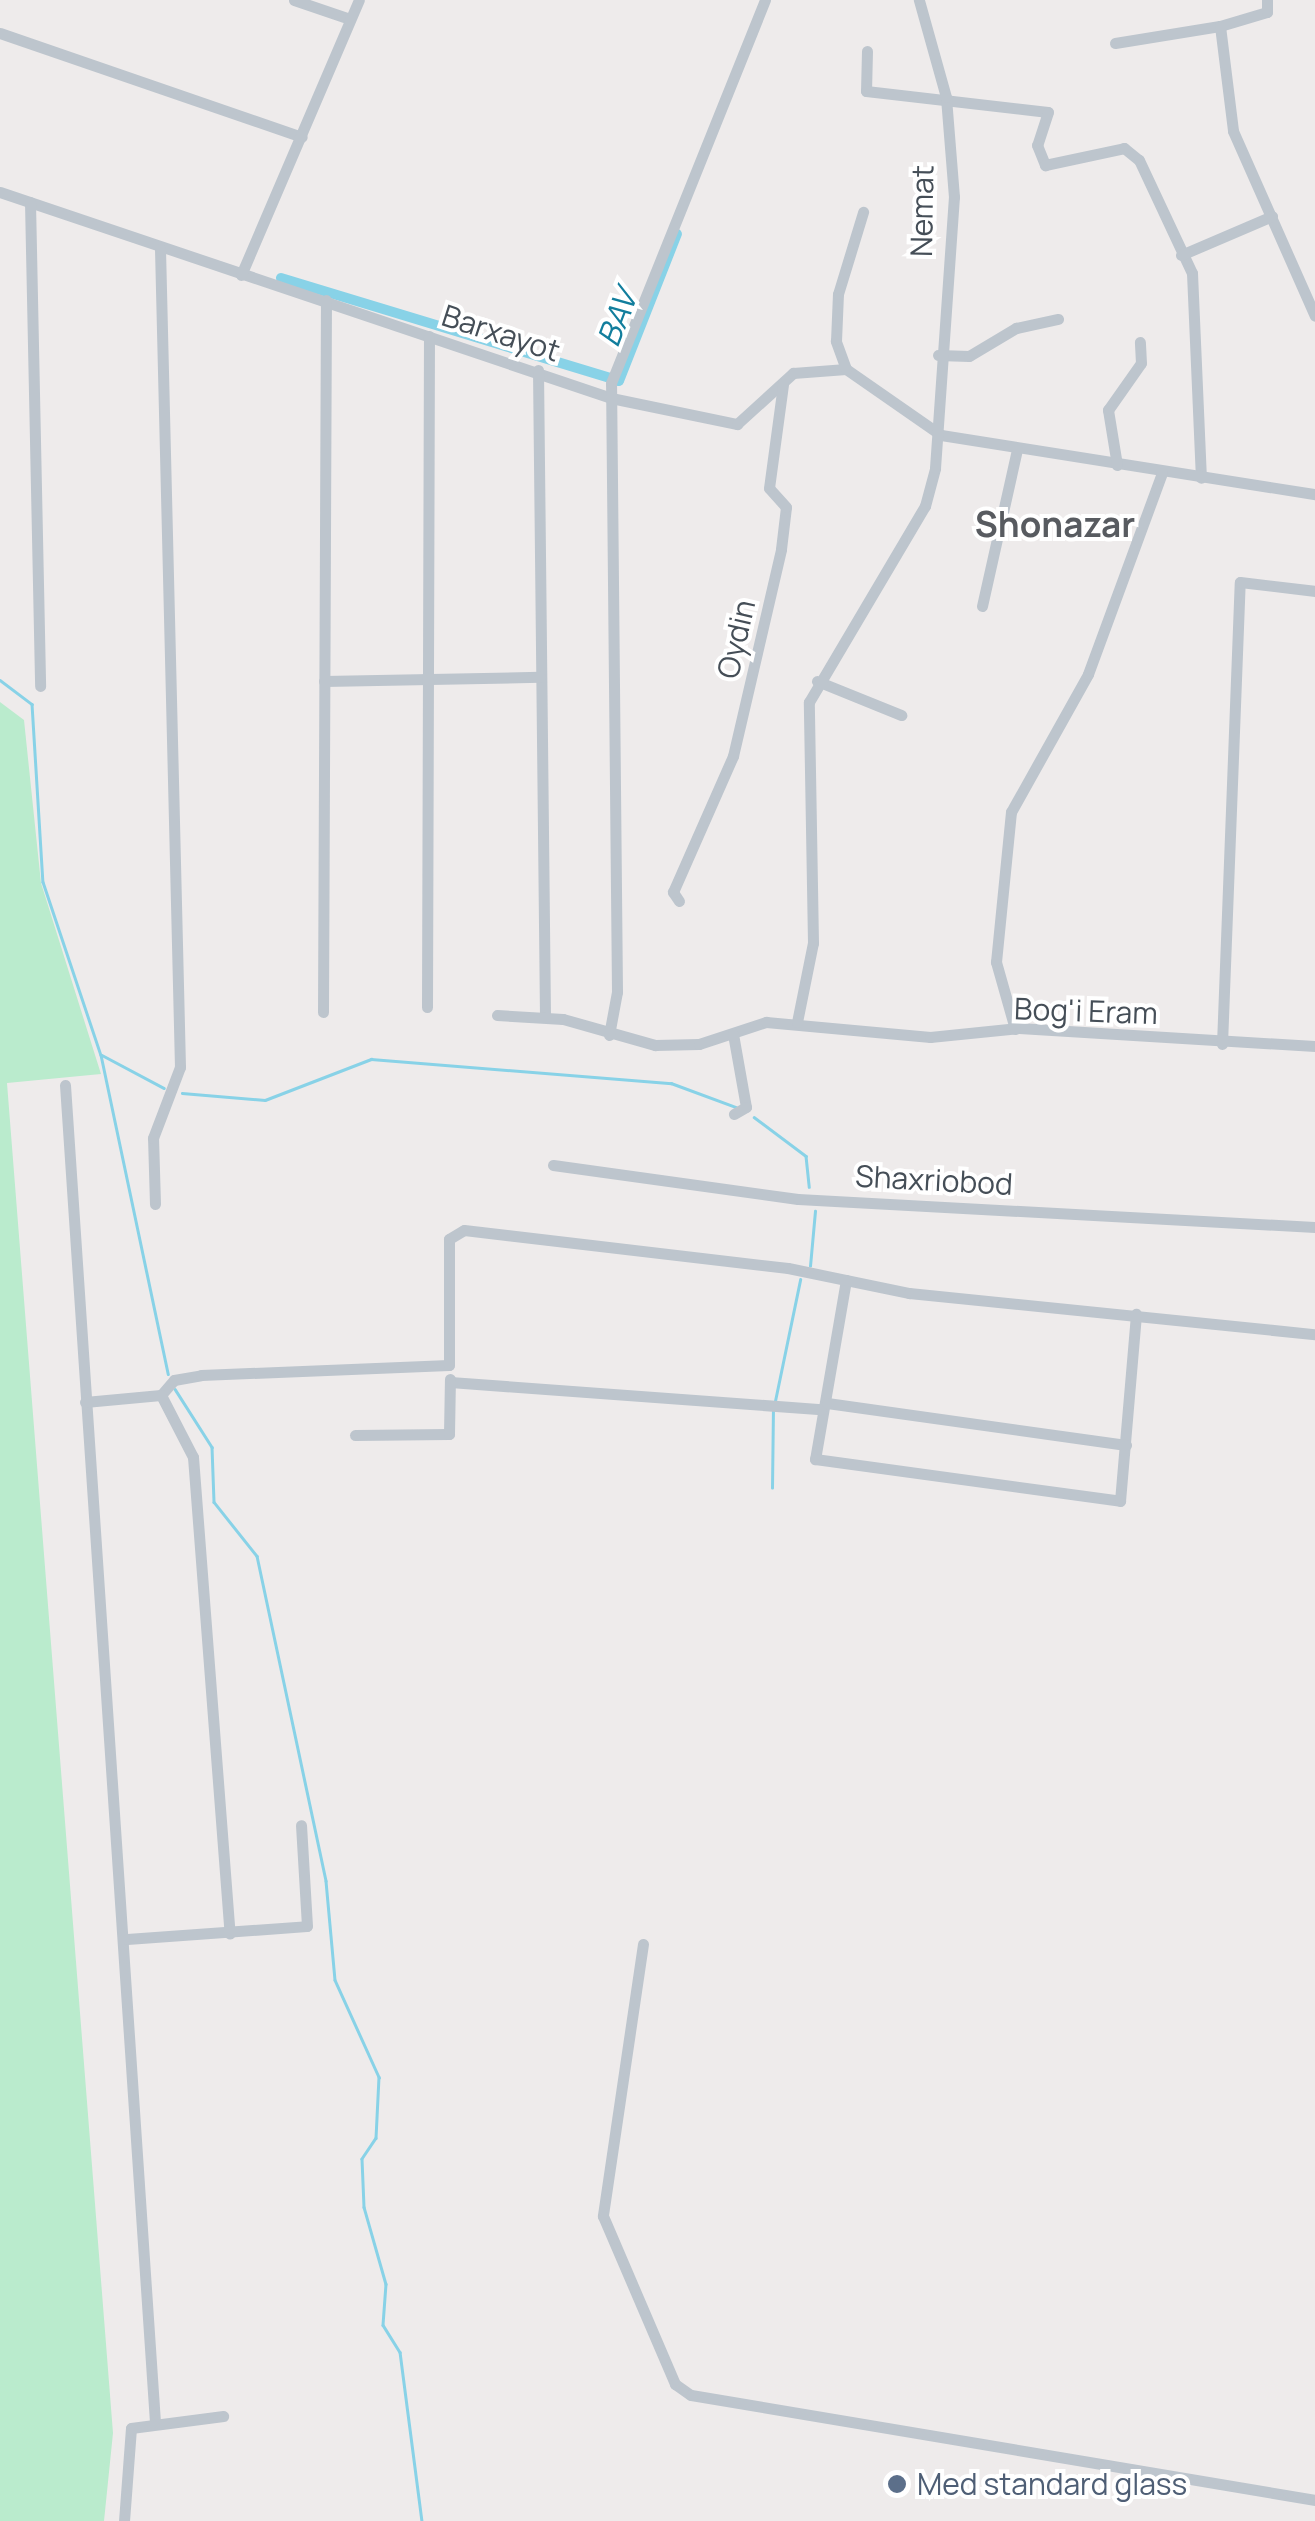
<!DOCTYPE html>
<html>
<head>
<meta charset="utf-8">
<style>
  body { margin:0 }
  #map { position:relative; width:1315px; height:2521px; overflow:hidden; background:#eeebeb; font-family:Manrope,sans-serif }
  div>[style] { position:absolute }
  [style*='--x'] { left:calc(var(--x)*1px); top:calc(var(--y)*1px); width:calc(var(--w)*1px); rotate:calc(var(--a)*1deg) }
  .green>* { inset:0; background:#baebcd }
  .stream>* { height:2.5px; margin:-1.25px; padding:0 1.25px; transform-origin:1.25px; border-radius:1.25px; background:#88d2e7 }
  .canal>* { height:10px; margin:-5px; padding:0 5px; transform-origin:5px; border-radius:5px; background:#88d2e7 }
  .minor>* { height:11px; margin:-5.5px; padding:0 5.5px; transform-origin:5.5px; border-radius:5.5px; background:#bdc5cd }
  .dots>* { width:28px; height:28px; translate:-50% -50%; box-sizing:border-box; border:5px solid #fff; border-radius:50% }
  span { translate:-50% -50%; white-space:nowrap; text-align:center; line-height:1.15; -webkit-text-stroke:8px #fff; paint-order:stroke }
  .street-label { font-size:30px; color:#454e57 }
  .service-label { font-size:30px; color:#4e5e75 }
  .left { translate:0 -50%; text-align:left }
  .water-label { font-size:32px; color:#127e9d; font-style:italic }
  .quarter-label { font-size:35px; color:#585b60; font-weight:700 }
</style>
</head>
<body>
<div id="map">
  <div class="green">
    <div style="clip-path:polygon(0 702px,24px 720px,41px 883px,101px 1074px,7px 1083px,113px 2433px,104px 2521px,0 2521px)"></div>
  </div>
  <div class="stream">
    <div style="--x:0;--y:680;--w:40;--a:37"></div>
    <div style="--x:32;--y:704;--w:178;--a:86.5"></div>
    <div style="--x:43;--y:882;--w:182;--a:71.5"></div>
    <div style="--x:101;--y:1055;--w:326;--a:78.1"></div>
    <div style="--x:102;--y:1055;--w:70;--a:28"></div>
    <div style="--x:182;--y:1093;--w:83;--a:4.8"></div>
    <div style="--x:265;--y:1100;--w:114;--a:-21.1"></div>
    <div style="--x:371;--y:1059;--w:301;--a:4.6"></div>
    <div style="--x:671;--y:1083;--w:69;--a:20.3"></div>
    <div style="--x:754;--y:1117;--w:65;--a:36.9"></div>
    <div style="--x:806;--y:1156;--w:31;--a:84"></div>
    <div style="--x:810;--y:1266;--w:55;--a:-84.8"></div>
    <div style="--x:175;--y:1389;--w:69;--a:57.5"></div>
    <div style="--x:212;--y:1447;--w:55;--a:87.9"></div>
    <div style="--x:214;--y:1502;--w:69;--a:51.5"></div>
    <div style="--x:257;--y:1556;--w:332;--a:78"></div>
    <div style="--x:326;--y:1881;--w:99;--a:84.8"></div>
    <div style="--x:335;--y:1980;--w:107;--a:65.6"></div>
    <div style="--x:379;--y:2077;--w:61;--a:92.8"></div>
    <div style="--x:376;--y:2138;--w:25;--a:124"></div>
    <div style="--x:362;--y:2159;--w:48;--a:87.6"></div>
    <div style="--x:364;--y:2207;--w:80;--a:74.1"></div>
    <div style="--x:386;--y:2284;--w:41;--a:94.2"></div>
    <div style="--x:383;--y:2325;--w:32;--a:58"></div>
    <div style="--x:400;--y:2352;--w:170;--a:82.6"></div>
    <div style="--x:775;--y:1401;--w:124;--a:-78.3"></div>
    <div style="--x:772;--y:1488;--w:79;--a:-89.3"></div>
  </div>
  <div class="canal">
    <div style="--x:281;--y:278;--w:353;--a:16.9"></div>
    <div style="--x:619;--y:381;--w:158;--a:-68.5"></div>
  </div>
  <div class="minor">
    <div style="--x:294;--y:0;--w:59;--a:18.7"></div>
    <div style="--x:1220;--y:26;--w:49;--a:-16.6"></div>
    <div style="--x:1267;--y:12;--w:12;--a:-90"></div>
    <div style="--x:0;--y:33;--w:319;--a:19"></div>
    <div style="--x:1115;--y:43;--w:106;--a:-9.2"></div>
    <div style="--x:1220;--y:26;--w:106;--a:82.9"></div>
    <div style="--x:1233;--y:131;--w:202;--a:66.1"></div>
    <div style="--x:867;--y:51;--w:40;--a:91.4"></div>
    <div style="--x:866;--y:91;--w:183;--a:6.6"></div>
    <div style="--x:1048;--y:112;--w:35;--a:108"></div>
    <div style="--x:1037;--y:145;--w:22;--a:68"></div>
    <div style="--x:1045;--y:165;--w:81;--a:-12.1"></div>
    <div style="--x:1124;--y:148;--w:19;--a:39"></div>
    <div style="--x:1139;--y:160;--w:125;--a:64.9"></div>
    <div style="--x:1192;--y:273;--w:205;--a:87.5"></div>
    <div style="--x:0;--y:192;--w:645;--a:18.63"></div>
    <div style="--x:611;--y:398;--w:129;--a:11.7"></div>
    <div style="--x:737;--y:424;--w:76;--a:-42.3"></div>
    <div style="--x:793;--y:373;--w:53;--a:-4.3"></div>
    <div style="--x:846;--y:369;--w:116;--a:34.8"></div>
    <div style="--x:941;--y:435;--w:379;--a:9"></div>
    <div style="--x:30;--y:202;--w:484;--a:88.8"></div>
    <div style="--x:1181;--y:255;--w:99;--a:-23.2"></div>
    <div style="--x:241;--y:275;--w:299;--a:-66.8"></div>
    <div style="--x:938;--y:355;--w:31;--a:2"></div>
    <div style="--x:969;--y:356;--w:55;--a:-30.8"></div>
    <div style="--x:1016;--y:328;--w:43;--a:-12.1"></div>
    <div style="--x:846;--y:369;--w:30;--a:-110"></div>
    <div style="--x:836;--y:341;--w:47;--a:-87.6"></div>
    <div style="--x:838;--y:294;--w:86;--a:-73"></div>
    <div style="--x:538;--y:370;--w:646;--a:89.38"></div>
    <div style="--x:1117;--y:465;--w:56;--a:-99.3"></div>
    <div style="--x:1108;--y:410;--w:57;--a:-54.9"></div>
    <div style="--x:1141;--y:363;--w:21;--a:-93"></div>
    <div style="--x:982;--y:606;--w:160;--a:-77.4"></div>
    <div style="--x:324;--y:681;--w:216;--a:-1.1"></div>
    <div style="--x:817;--y:681;--w:91;--a:22"></div>
    <div style="--x:679;--y:901;--w:11;--a:-124"></div>
    <div style="--x:673;--y:892;--w:149;--a:-66.2"></div>
    <div style="--x:733;--y:756;--w:212;--a:-76.9"></div>
    <div style="--x:781;--y:549;--w:42;--a:-83.2"></div>
    <div style="--x:786;--y:507;--w:25;--a:-132"></div>
    <div style="--x:769;--y:488;--w:105;--a:-82.3"></div>
    <div style="--x:427;--y:1007;--w:671;--a:-89.83"></div>
    <div style="--x:323;--y:1012;--w:712;--a:-89.76"></div>
    <div style="--x:497;--y:1015;--w:66;--a:3.5"></div>
    <div style="--x:563;--y:1019;--w:96;--a:15.8"></div>
    <div style="--x:655;--y:1045;--w:44;--a:-1.3"></div>
    <div style="--x:699;--y:1044;--w:71;--a:-18.2"></div>
    <div style="--x:766;--y:1022;--w:165;--a:5.2"></div>
    <div style="--x:930;--y:1037;--w:89;--a:-5.8"></div>
    <div style="--x:1019;--y:1028;--w:297;--a:3.5"></div>
    <div style="--x:797;--y:1022;--w:81;--a:-78.6"></div>
    <div style="--x:813;--y:943;--w:241;--a:-91"></div>
    <div style="--x:809;--y:702;--w:228;--a:-59.4"></div>
    <div style="--x:925;--y:506;--w:39;--a:-75"></div>
    <div style="--x:935;--y:468;--w:272;--a:-86"></div>
    <div style="--x:954;--y:197;--w:100;--a:-94.6"></div>
    <div style="--x:946;--y:97;--w:101;--a:-105.6"></div>
    <div style="--x:1015;--y:1029;--w:70;--a:-105.8"></div>
    <div style="--x:996;--y:962;--w:151;--a:-84.3"></div>
    <div style="--x:1011;--y:812;--w:158;--a:-60.8"></div>
    <div style="--x:1088;--y:674;--w:214;--a:-69.8"></div>
    <div style="--x:733;--y:1034;--w:74;--a:79.9"></div>
    <div style="--x:746;--y:1107;--w:14;--a:150"></div>
    <div style="--x:609;--y:1035;--w:44;--a:-79.5"></div>
    <div style="--x:617;--y:992;--w:609;--a:-90.56"></div>
    <div style="--x:611;--y:383;--w:413;--a:-68.1"></div>
    <div style="--x:1222;--y:1044;--w:462;--a:-87.8"></div>
    <div style="--x:1240;--y:582;--w:76;--a:6.8"></div>
    <div style="--x:65;--y:1085;--w:1340;--a:86.15"></div>
    <div style="--x:553;--y:1165;--w:247;--a:7.9"></div>
    <div style="--x:798;--y:1199;--w:518;--a:3.1"></div>
    <div style="--x:155;--y:1204;--w:66;--a:-91.7"></div>
    <div style="--x:153;--y:1138;--w:76;--a:-69.2"></div>
    <div style="--x:180;--y:1067;--w:818;--a:-91.4"></div>
    <div style="--x:846;--y:1280;--w:182;--a:99.8"></div>
    <div style="--x:815;--y:1459;--w:308;--a:7.8"></div>
    <div style="--x:1120;--y:1501;--w:188;--a:-85.1"></div>
    <div style="--x:450;--y:1382;--w:372;--a:4.2"></div>
    <div style="--x:161;--y:1395;--w:20;--a:-49"></div>
    <div style="--x:174;--y:1380;--w:27;--a:-10"></div>
    <div style="--x:201;--y:1375;--w:248;--a:-2.3"></div>
    <div style="--x:449;--y:1365;--w:126;--a:-90"></div>
    <div style="--x:449;--y:1239;--w:17;--a:-31"></div>
    <div style="--x:464;--y:1230;--w:326;--a:6.7"></div>
    <div style="--x:788;--y:1268;--w:124;--a:11.7"></div>
    <div style="--x:909;--y:1293;--w:408;--a:5.8"></div>
    <div style="--x:85;--y:1402;--w:76;--a:-5.3"></div>
    <div style="--x:161;--y:1395;--w:70;--a:62.7"></div>
    <div style="--x:193;--y:1457;--w:478;--a:85.6"></div>
    <div style="--x:827;--y:1403;--w:302;--a:8"></div>
    <div style="--x:355;--y:1435;--w:94;--a:-0.6"></div>
    <div style="--x:449;--y:1434;--w:55;--a:-89"></div>
    <div style="--x:127;--y:1939;--w:180;--a:-4.1"></div>
    <div style="--x:307;--y:1926;--w:101;--a:-93.4"></div>
    <div style="--x:643;--y:1944;--w:275;--a:98.4"></div>
    <div style="--x:603;--y:2216;--w:183;--a:66.8"></div>
    <div style="--x:675;--y:2384;--w:19;--a:35"></div>
    <div style="--x:691;--y:2395;--w:633;--a:9.55"></div>
    <div style="--x:124;--y:2521;--w:93;--a:-85.7"></div>
    <div style="--x:131;--y:2428;--w:93;--a:-7.4"></div>
  </div>
  <div class="dots">
    <div style="left:897px;top:2484px;background:#5c6f8a"></div>
  </div>
  <div class="street-label">
    <span style="left:922px;top:211px;rotate:-89deg">Nemat</span>
    <span style="left:501px;top:333px;rotate:18deg">Barxayot</span>
    <span style="left:736px;top:639px;rotate:-77deg">Oydin</span>
    <span style="left:1086px;top:1011px;rotate:2deg">Bog'i Eram</span>
    <span style="left:934px;top:1180px;rotate:3deg">Shaxriobod</span>
  </div>
  <div class="service-label">
    <span class="left" style="left:917px;top:2484px">Med standard glass</span>
  </div>
  <div class="water-label">
    <span style="left:617px;top:318px;rotate:-69deg">BAV</span>
  </div>
  <div class="quarter-label">
    <span style="left:1055px;top:524px">Shonazar</span>
  </div>
</div>
</body>
</html>
